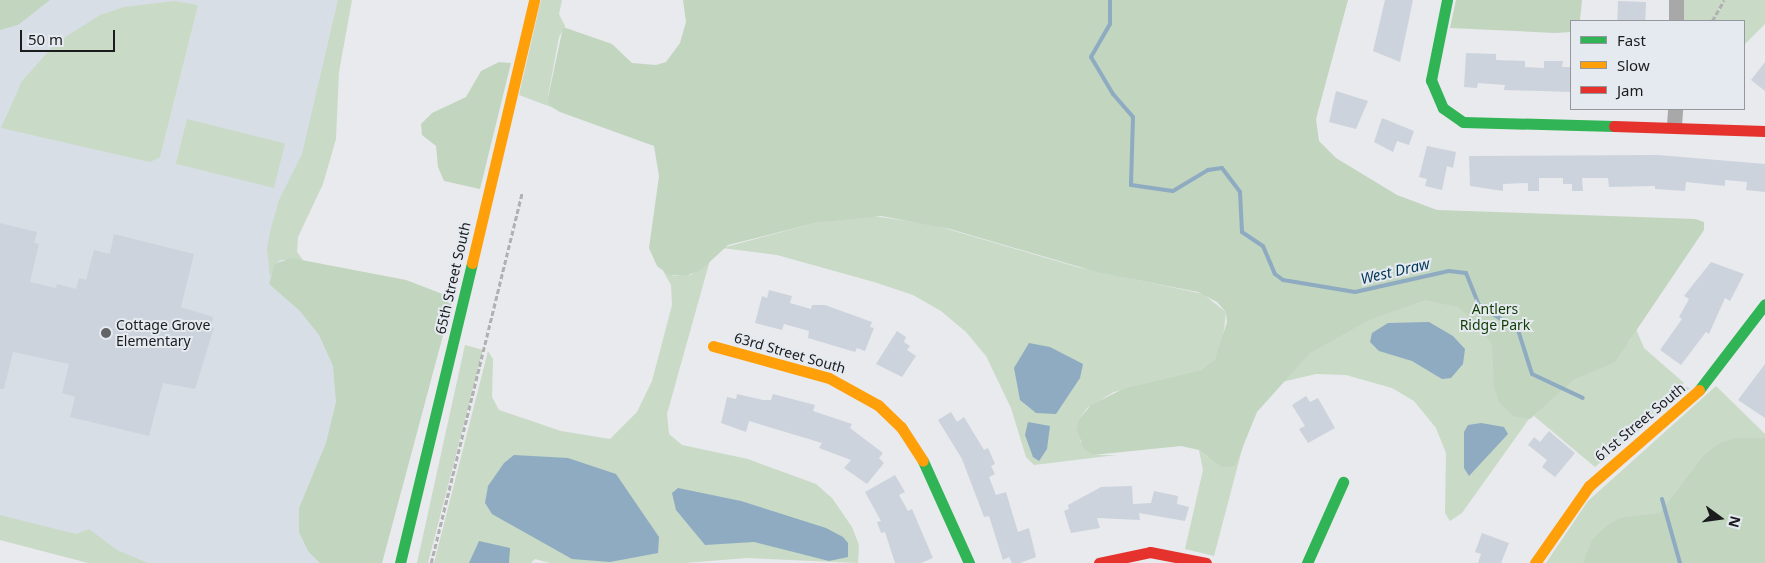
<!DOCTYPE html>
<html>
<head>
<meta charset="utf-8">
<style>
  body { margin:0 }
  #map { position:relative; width:1765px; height:563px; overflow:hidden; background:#e8eaed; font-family:"Noto Sans",sans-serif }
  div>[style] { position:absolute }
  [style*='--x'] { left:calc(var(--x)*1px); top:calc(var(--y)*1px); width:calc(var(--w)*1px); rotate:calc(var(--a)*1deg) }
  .built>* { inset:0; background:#d8dee6 }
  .green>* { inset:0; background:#c9dac7; transform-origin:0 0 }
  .forest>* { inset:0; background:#c2d5bf }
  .water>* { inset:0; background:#8eabc2 }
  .stream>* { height:4px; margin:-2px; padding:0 2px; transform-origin:2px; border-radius:2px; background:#8eabc2 }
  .building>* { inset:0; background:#cdd3dc; transform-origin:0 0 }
  .path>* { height:2.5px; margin-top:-1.25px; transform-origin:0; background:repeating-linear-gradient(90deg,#b0b0b2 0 5px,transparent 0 7.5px) }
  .street>* { height:15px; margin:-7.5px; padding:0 7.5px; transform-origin:7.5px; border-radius:7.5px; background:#a7a8a7 }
  .fast>* { height:11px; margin:-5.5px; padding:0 5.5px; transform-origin:5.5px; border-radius:5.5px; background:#30b455 }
  .slow>* { height:11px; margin:-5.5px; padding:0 5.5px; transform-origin:5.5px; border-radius:5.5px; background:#ff9f0a }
  .jam>* { height:11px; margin:-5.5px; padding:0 5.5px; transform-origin:5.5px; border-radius:5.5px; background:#e5322d }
  .dots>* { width:14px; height:14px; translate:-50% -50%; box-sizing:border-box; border:2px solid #e5eaf0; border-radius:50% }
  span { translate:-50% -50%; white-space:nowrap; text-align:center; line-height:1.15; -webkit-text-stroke:4px #e5eaf0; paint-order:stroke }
  .street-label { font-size:14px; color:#1b1c1e }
  .park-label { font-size:14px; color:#113c03 }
  .poi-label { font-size:14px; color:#1b1c1e }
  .left { translate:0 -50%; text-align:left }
  .water-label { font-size:15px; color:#013757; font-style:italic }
  .legend { position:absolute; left:1570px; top:20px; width:175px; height:90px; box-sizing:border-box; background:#e5eaf0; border:1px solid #94989c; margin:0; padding:6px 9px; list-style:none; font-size:15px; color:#1b1c1e }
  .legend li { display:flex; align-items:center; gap:10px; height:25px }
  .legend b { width:25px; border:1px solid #94989c }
  .north { position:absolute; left:1695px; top:493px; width:50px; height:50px; -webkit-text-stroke:4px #e5eaf0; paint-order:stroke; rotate:104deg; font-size:14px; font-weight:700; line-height:20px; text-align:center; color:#1b1c1e }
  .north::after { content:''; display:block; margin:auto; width:18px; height:22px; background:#1b1c1e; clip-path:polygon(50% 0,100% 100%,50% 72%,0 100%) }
  .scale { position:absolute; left:20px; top:30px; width:95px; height:22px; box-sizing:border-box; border:2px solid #1b1c1e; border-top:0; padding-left:6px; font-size:15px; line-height:18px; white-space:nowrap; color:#1b1c1e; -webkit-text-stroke:4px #e5eaf0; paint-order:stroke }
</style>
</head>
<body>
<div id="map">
  <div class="built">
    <div style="clip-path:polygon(0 0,346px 0,281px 263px,443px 334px,382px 563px,134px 563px,0 529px)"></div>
  </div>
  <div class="green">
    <div style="clip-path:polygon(338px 0,352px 0,339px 72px,336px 139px,323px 184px,298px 237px,297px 252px,303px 260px,279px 260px,270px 277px,267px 248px,271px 228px,279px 200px,302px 154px)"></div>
    <div style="clip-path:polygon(541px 0,562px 0,559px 14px,565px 26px,559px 37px,548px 96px,551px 107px,519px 95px)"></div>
    <div style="clip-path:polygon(1684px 0,1765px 0,1765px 24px,1744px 45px,1744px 21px,1684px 21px)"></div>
    <div style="clip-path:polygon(174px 1px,198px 5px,160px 157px,150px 162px,1px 128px,22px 81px,56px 43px,100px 15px,124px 7px)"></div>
    <div style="left:187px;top:119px;width:101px;height:46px;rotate:14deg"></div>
    <div style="clip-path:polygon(1289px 132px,1629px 342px,1636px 329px,1644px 348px,1684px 383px,1681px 386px,1690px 388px,1595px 467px,1534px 416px,1541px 411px,1529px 419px,1462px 513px,1450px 521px,1445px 513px,1446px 453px,1436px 428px,1414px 401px,1392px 388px,1346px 375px,1316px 374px,1282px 382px,1298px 365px,1292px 365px,1250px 419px,1214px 556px,1185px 549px,1203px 470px,1199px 450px,1208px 457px)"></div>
    <div style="clip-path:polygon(873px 216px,934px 225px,1077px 267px,1203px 294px,1226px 312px,1222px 348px,1213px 363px,1201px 370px,1114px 392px,1087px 408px,1079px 419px,1080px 441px,1093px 455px,1116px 455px,1034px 465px,1026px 457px,1011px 408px,986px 356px,966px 332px,941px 311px,913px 295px,874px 282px,777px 255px,722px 248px,815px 223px)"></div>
    <div style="clip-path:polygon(710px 260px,667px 414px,669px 434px,682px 445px,748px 459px,816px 484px,832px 498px,852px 527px,859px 545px,858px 563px,747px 558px,685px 563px,550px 563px,535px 559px,531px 563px,434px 563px,488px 351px,493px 359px,492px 397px,499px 410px,561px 431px,610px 439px,637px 412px,652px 381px,672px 305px,671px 285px,663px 271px,674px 276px,691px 275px)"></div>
    <div style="clip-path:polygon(465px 345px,483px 350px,428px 563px,417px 563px)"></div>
    <div style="clip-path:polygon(1716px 386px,1765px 434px,1765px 563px,1546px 563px,1588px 501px)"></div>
    <div style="clip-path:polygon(0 515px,76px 534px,89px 529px,117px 550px,148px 563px,88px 563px,0 540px)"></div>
  </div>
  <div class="forest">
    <div style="clip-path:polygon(0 0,50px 0,18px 25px,0 30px)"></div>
    <div style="clip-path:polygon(683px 0,1348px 0,1316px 119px,1319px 141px,1336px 158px,1397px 195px,1437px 210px,1695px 219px,1704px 222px,1704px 230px,1615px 362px,1573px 380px,1530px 419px,1513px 416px,1499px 402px,1494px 387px,1492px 344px,1477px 324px,1458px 307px,1425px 300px,1369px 320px,1310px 353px,1257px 412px,1235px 466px,1222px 467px,1199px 450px,1181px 446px,1093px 455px,1084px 449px,1077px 431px,1079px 419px,1091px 405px,1123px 389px,1201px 370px,1215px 360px,1227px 322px,1226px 312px,1217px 302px,1198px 292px,1097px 272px,950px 229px,881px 216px,815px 223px,728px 245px,701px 270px,686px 276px,669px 275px,657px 266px,649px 248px,659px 176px,654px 146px,560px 112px,550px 106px,548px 98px,563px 27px,612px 44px,632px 63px,656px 65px,666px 62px,680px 43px,686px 22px)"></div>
    <div style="clip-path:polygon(1456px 0,1582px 0,1580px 20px,1571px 21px,1571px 32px,1555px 33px,1450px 28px)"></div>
    <div style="clip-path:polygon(499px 62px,511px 63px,480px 189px,444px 181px,438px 167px,436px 146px,422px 135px,421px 124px,432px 113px,466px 97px,481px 71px)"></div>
    <div style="clip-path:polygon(291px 258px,406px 280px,453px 298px,382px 563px,320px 563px,308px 551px,299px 532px,299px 508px,326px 443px,336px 402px,333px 366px,319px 335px,300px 311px,269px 284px,275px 264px)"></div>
    <div style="clip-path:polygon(1736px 438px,1765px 438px,1765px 563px,1583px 563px,1592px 540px,1605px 527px,1620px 518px,1660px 513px,1704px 455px,1720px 443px)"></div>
  </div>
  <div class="water">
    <div style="clip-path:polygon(1429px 322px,1453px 336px,1465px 349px,1463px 364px,1451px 378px,1442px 379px,1412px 361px,1379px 351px,1370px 342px,1372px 333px,1388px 323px)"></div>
    <div style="clip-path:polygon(1029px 343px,1050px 347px,1083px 364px,1080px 378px,1056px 414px,1036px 413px,1020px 400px,1014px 368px)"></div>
    <div style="clip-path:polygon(1028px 422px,1050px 426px,1047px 449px,1039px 461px,1033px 457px,1025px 435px)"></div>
    <div style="clip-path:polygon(1481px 423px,1504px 427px,1508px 434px,1469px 476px,1464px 468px,1464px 432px,1468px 425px)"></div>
    <div style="clip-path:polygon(514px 455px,568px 458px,616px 474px,659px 537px,658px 553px,610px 562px,572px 559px,492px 514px,485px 503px,488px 486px,504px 463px)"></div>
    <div style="clip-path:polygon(678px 488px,741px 501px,826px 528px,843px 537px,848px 543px,848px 557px,829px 561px,754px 542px,705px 545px,676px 510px,672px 493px)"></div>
    <div style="clip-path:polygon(479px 541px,510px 548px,509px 563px,469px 563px)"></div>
  </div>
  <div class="stream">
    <div style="--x:1110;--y:0;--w:24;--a:90"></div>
    <div style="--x:1110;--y:24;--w:38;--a:120"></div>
    <div style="--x:1091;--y:57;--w:43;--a:59.3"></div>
    <div style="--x:1113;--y:94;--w:30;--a:49"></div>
    <div style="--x:1133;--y:117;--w:68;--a:91.7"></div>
    <div style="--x:1131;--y:185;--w:42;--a:8.1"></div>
    <div style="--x:1173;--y:191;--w:41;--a:-31"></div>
    <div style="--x:1208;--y:170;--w:14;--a:-8"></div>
    <div style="--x:1222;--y:168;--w:30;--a:53"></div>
    <div style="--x:1240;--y:192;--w:40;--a:87.1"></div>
    <div style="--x:1242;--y:232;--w:25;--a:34"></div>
    <div style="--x:1263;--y:246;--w:30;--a:67"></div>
    <div style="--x:1275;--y:274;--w:10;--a:37"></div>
    <div style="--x:1283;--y:280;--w:73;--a:9.5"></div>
    <div style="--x:1355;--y:292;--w:96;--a:-12.6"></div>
    <div style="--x:1449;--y:271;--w:17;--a:7"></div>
    <div style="--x:1466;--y:273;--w:35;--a:68"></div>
    <div style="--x:1479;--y:305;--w:46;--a:32.7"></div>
    <div style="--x:1518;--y:330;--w:46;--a:72.3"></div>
    <div style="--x:1532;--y:374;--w:56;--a:25.2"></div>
    <div style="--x:1662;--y:499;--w:66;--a:74.3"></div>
  </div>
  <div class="building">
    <div style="clip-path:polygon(1385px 0,1413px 0,1400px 62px,1373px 51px)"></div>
    <div style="left:1618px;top:1px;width:28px;height:20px;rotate:2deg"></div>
    <div style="clip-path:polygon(1466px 53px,1496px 54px,1496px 60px,1525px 61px,1525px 67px,1544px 68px,1544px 61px,1563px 61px,1562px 67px,1570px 67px,1571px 92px,1504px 90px,1505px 85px,1478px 83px,1477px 88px,1464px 87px)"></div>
    <div style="clip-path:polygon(1765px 62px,1765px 91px,1751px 80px)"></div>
    <div style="clip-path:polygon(1336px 91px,1368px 101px,1356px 129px,1329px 122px)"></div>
    <div style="clip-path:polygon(1382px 118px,1414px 131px,1409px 145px,1397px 141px,1393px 152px,1374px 142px)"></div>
    <div style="clip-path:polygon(1427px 146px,1456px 152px,1453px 168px,1447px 166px,1442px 190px,1425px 186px,1427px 179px,1419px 177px)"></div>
    <div style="clip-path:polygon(1658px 155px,1765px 164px,1765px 192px,1746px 190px,1747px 182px,1725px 180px,1725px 186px,1686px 182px,1685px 191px,1655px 189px,1655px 186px,1609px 187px,1608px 178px,1582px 178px,1583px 191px,1572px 191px,1572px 184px,1563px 184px,1563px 178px,1539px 178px,1539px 191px,1528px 191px,1528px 183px,1503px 184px,1503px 191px,1470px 186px,1469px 156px)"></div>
    <div style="clip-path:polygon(0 223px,37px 232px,34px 243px,39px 244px,30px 282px,56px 288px,57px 284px,76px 289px,79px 278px,86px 280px,94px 250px,110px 254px,114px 234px,194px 254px,181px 307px,213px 317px,211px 327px,214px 328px,195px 389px,163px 383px,149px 436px,70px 417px,75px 397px,62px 393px,69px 364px,13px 352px,4px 389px,0 389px)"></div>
    <div style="clip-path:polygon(1711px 262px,1744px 274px,1730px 301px,1725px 298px,1709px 334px,1706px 332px,1681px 365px,1660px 350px,1682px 319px,1679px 317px,1689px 299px,1684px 296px)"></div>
    <div style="clip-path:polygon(769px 290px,792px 296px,790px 303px,811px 309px,812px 305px,825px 305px,872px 322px,870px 327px,874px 328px,865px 351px,857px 348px,855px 352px,808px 338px,809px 331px,784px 324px,782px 330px,755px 323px,762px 296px,767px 298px)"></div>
    <div style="clip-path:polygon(897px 331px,906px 337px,904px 342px,910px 346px,907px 350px,916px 356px,902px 377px,876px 364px)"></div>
    <div style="clip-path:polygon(1765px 364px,1765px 418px,1738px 400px)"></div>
    <div style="clip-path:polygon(737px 394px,763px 400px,771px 400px,773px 394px,815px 405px,813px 411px,852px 424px,850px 428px,883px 453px,879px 458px,884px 463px,867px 484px,844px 468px,851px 460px,819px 448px,822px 443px,749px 421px,746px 432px,721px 423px,727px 397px,736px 399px)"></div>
    <div style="clip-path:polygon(1306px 396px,1310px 402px,1318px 398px,1335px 428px,1308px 443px,1299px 429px,1305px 426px,1292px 405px)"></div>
    <div style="clip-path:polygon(951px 412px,957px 422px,964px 417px,984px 450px,988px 448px,995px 464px,991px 466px,995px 474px,989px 477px,996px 495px,1006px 492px,1018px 532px,1029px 528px,1036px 557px,1020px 563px,1012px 563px,1009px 557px,1003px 560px,989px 516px,984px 517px,962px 459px,938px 420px)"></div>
    <div style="clip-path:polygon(1549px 431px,1575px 453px,1555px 477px,1542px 467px,1547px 460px,1528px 445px,1534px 437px,1540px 442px)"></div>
    <div style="clip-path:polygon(895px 475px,905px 492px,899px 495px,908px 511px,912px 509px,933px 558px,921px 563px,895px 563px,885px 532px,881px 533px,877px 522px,881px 521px,865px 492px)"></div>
    <div style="clip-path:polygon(1132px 486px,1133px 504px,1151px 503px,1154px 491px,1178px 496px,1177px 504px,1189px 507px,1185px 521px,1139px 513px,1140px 520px,1097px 518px,1100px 528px,1071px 533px,1064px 511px,1069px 509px,1068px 505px,1101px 487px)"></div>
    <div style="clip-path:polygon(1482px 533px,1509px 543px,1501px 563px,1478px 563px,1481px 554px,1475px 552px)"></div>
  </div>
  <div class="path">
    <div style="--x:1712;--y:21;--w:24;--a:-60"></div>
    <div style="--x:431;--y:563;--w:381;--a:-76.2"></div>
  </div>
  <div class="street">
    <div style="--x:1676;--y:21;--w:21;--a:-90"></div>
    <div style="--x:1674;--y:125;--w:16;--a:-86"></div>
  </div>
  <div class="fast">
    <div style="--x:1447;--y:0;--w:82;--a:101.3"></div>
    <div style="--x:1431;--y:80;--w:30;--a:67"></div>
    <div style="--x:1443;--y:108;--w:24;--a:35"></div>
    <div style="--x:1463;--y:122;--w:151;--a:1.5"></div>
    <div style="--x:1699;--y:390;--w:108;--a:-52.5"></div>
    <div style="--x:923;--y:461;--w:112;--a:65.7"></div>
    <div style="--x:400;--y:563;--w:309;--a:-76.5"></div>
    <div style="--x:1307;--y:563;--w:89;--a:-66"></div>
  </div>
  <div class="slow">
    <div style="--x:472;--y:263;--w:270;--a:-76.7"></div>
    <div style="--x:713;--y:346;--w:120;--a:15.4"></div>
    <div style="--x:829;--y:378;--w:56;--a:28.9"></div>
    <div style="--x:878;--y:405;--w:32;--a:44"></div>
    <div style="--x:901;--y:427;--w:40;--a:57.1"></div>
    <div style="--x:1535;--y:563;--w:94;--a:-55"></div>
    <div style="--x:1589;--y:486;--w:146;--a:-41.1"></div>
  </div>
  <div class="jam">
    <div style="--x:1614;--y:126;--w:151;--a:1.9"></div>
    <div style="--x:1099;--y:563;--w:52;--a:-12.2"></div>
    <div style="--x:1150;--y:552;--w:57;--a:11.1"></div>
  </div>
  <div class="dots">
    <div style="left:106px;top:333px;background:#636466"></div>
  </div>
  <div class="street-label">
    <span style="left:453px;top:278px;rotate:-77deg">65th Street South</span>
    <span style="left:790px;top:353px;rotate:16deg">63rd Street South</span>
    <span style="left:1640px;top:422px;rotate:-40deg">61st Street South</span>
  </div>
  <div class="park-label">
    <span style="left:1495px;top:317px">Antlers<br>Ridge Park</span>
  </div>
  <div class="poi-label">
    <span class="left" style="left:116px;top:333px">Cottage Grove<br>Elementary</span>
  </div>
  <div class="water-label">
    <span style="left:1395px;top:271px;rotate:-13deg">West Draw</span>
  </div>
  <ul class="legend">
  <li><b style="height:6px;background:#30b455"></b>Fast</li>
  <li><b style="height:6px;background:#ff9f0a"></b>Slow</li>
  <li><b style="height:6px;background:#e5322d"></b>Jam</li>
  </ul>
  <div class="north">N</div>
  <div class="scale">50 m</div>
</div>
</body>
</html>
